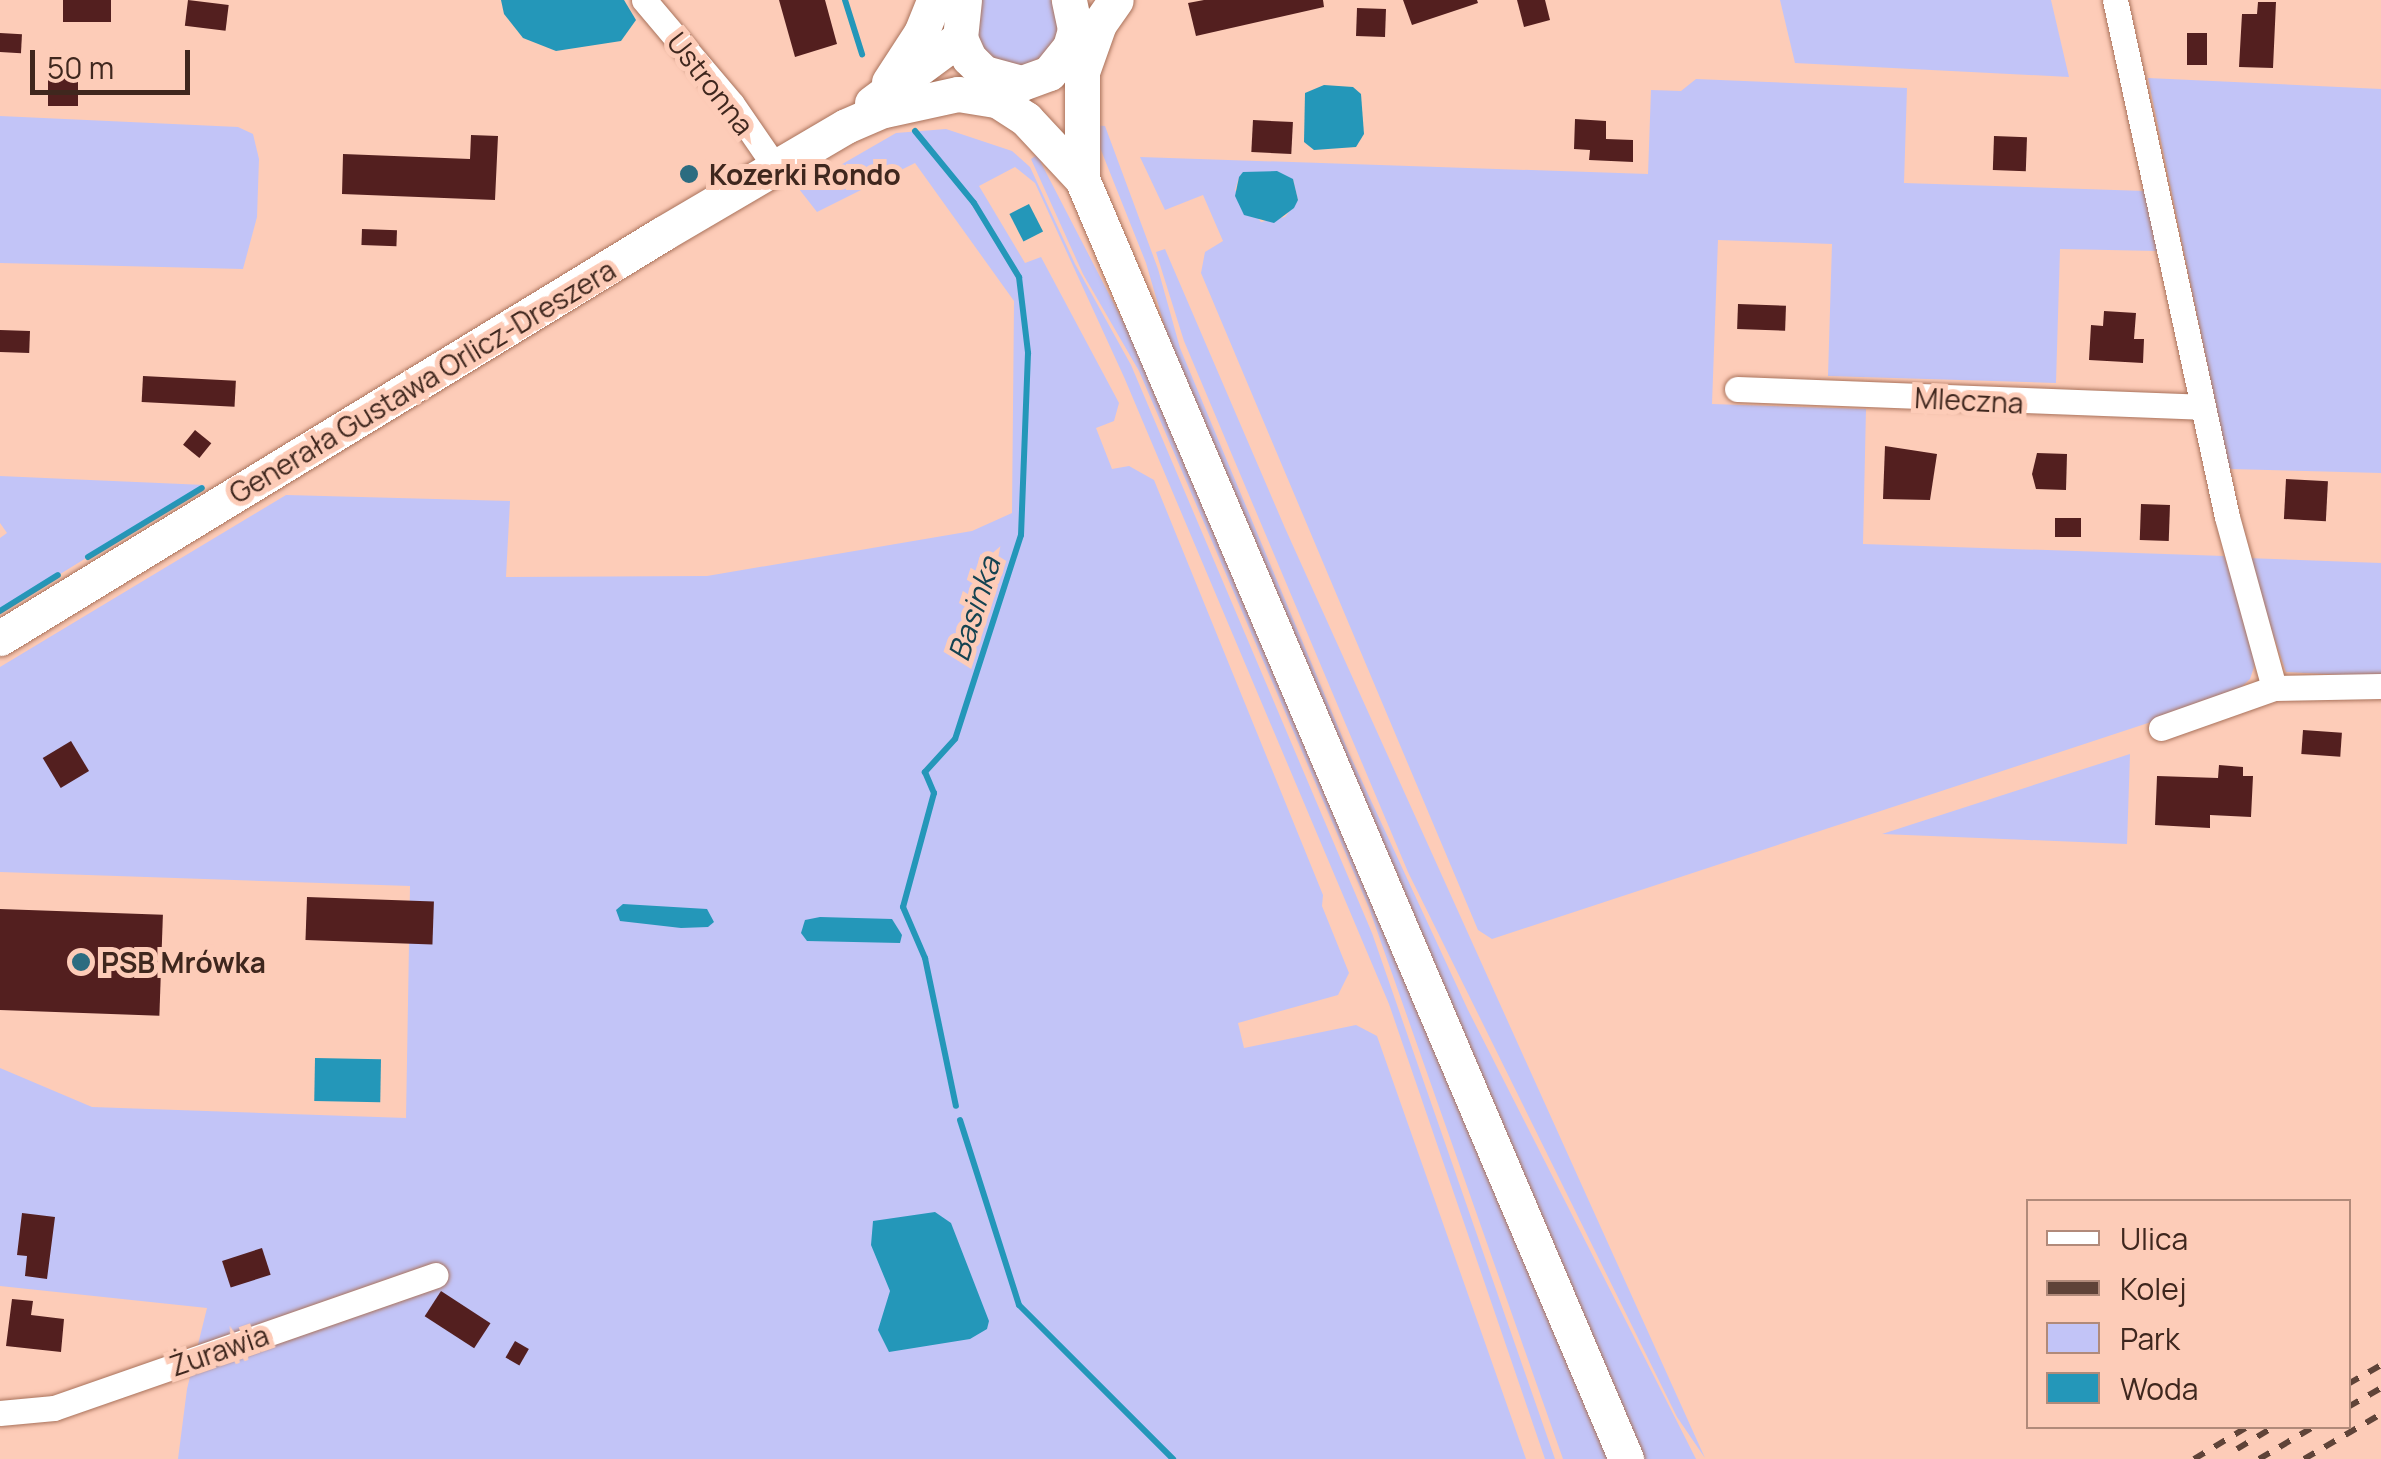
<!DOCTYPE html>
<html>
<head>
<meta charset="utf-8">
<style>
  body { margin:0 }
  #map { position:relative; width:2381px; height:1459px; overflow:hidden; background:#fdccb8; font-family:Manrope,sans-serif }
  div>[style] { position:absolute }
  [style*='--x'] { left:calc(var(--x)*1px); top:calc(var(--y)*1px); width:calc(var(--w)*1px); rotate:calc(var(--a)*1deg) }
  .green>* { inset:0; background:#c2c4f7 }
  .water>* { inset:0; background:#2497b9; transform-origin:0 0 }
  .stream>* { height:6px; margin:-3px; padding:0 3px; transform-origin:3px; border-radius:3px; background:#2497b9 }
  .building>* { inset:0; background:#531f1f; transform-origin:0 0 }
  .roads { filter:drop-shadow(0 0 2px #a9725b) drop-shadow(0 0 2px #a9725b) }
  .minor>* { height:25px; margin:-12.5px; padding:0 12.5px; transform-origin:12.5px; border-radius:12.5px; background:#fff }
  .secondary>* { height:35px; margin:-17.5px; padding:0 17.5px; transform-origin:17.5px; border-radius:17.5px; background:#fff }
  .rail>* { height:6px; margin-top:-3px; transform-origin:0; background:repeating-linear-gradient(90deg,#5f4338 0 12px,transparent 0 24px) }
  .dots>* { width:28px; height:28px; translate:-50% -50%; box-sizing:border-box; border:5px solid #fdccb8; border-radius:50% }
  span { translate:-50% -50%; white-space:nowrap; text-align:center; line-height:1.15; -webkit-text-stroke:10px #fdccb8; paint-order:stroke }
  .street-label { font-size:28px; color:#3f271e }
  .poi-label { font-size:28px; color:#3f271e; font-weight:700 }
  .left { translate:0 -50%; text-align:left }
  .water-label { font-size:30px; color:#144351; font-style:italic }
  .legend { position:absolute; left:2026px; top:1199px; width:325px; height:230px; box-sizing:border-box; background:#fdccb8; border:2px solid #b18a7a; margin:0; padding:12px 18px; list-style:none; font-size:30px; color:#3f271e }
  .legend li { display:flex; align-items:center; gap:20px; height:50px }
  .legend b { width:50px; border:2px solid #b18a7a }
  .scale { position:absolute; left:30px; top:50px; width:160px; height:45px; box-sizing:border-box; border:5px solid #3f271e; border-top:0; padding-left:12px; font-size:30px; line-height:35px; white-space:nowrap; color:#3f271e; -webkit-text-stroke:8px #fdccb8; paint-order:stroke }
</style>
</head>
<body>
<div id="map">
  <div class="green">
    <div style="clip-path:polygon(980px 0,1051px 0,1058px 15px,1057px 38px,1044px 56px,1024px 66px,992px 60px,977px 43px)"></div>
    <div style="clip-path:polygon(1780px 0,2051px 0,2069px 77px,1795px 63px)"></div>
    <div style="clip-path:polygon(2148px 78px,2381px 89px,2381px 473px,2229px 469px)"></div>
    <div style="clip-path:polygon(evenodd,1696px 79px,1907px 88px,1904px 183px,2145px 191px,2158px 251px,2060px 249px,2056px 383px,1828px 376px,1832px 244px,1718px 240px,1712px 404px,1866px 409px,1863px 544px,2224px 556px,2256px 649px,2254px 667px,2250px 679px,2233px 695px,1492px 939px,1478px 930px,1201px 273px,1205px 252px,1223px 241px,1203px 195px,1165px 210px,1140px 157px,1648px 174px,1651px 90px,1681px 91px,1696px 79px,1239px 177px,1293px 179px,1298px 200px,1285px 217px,1261px 222px,1235px 190px,1239px 177px)"></div>
    <div style="clip-path:polygon(0 116px,238px 127px,253px 134px,259px 159px,257px 217px,243px 269px,0 263px)"></div>
    <div style="clip-path:polygon(1091px 125px,1105px 126px,1158px 269px,1180px 348px,1349px 753px,1468px 1010px,1696px 1459px,1643px 1459px,1170px 345px,1146px 263px)"></div>
    <div style="clip-path:polygon(946px 129px,1012px 151px,1030px 167px,1075px 264px,1131px 365px,1372px 933px,1555px 1459px,1545px 1459px,1389px 1004px,1124px 377px,1035px 183px,1015px 167px,979px 186px,1025px 263px,1041px 257px,1119px 403px,1114px 421px,1096px 428px,1112px 469px,1129px 466px,1154px 480px,1323px 895px,1322px 906px,1349px 973px,1338px 995px,1238px 1023px,1244px 1048px,1356px 1025px,1377px 1036px,1526px 1459px,178px 1459px,187px 1389px,207px 1308px,0 1286px,0 1068px,92px 1107px,406px 1118px,410px 886px,0 872px,0 667px,286px 495px,510px 501px,506px 577px,707px 576px,972px 531px,1012px 513px,1014px 301px,915px 163px,817px 212px,799px 189px,896px 133px)"></div>
    <div style="clip-path:polygon(1037px 155px,1140px 354px,1609px 1459px,1563px 1459px,1369px 908px,1139px 371px,1083px 274px,1031px 159px)"></div>
    <div style="clip-path:polygon(1165px 249px,1285px 528px,1705px 1458px,1677px 1417px,1408px 872px,1184px 341px,1156px 252px)"></div>
    <div style="clip-path:polygon(0 476px,90px 480px,205px 485px,0 611px,0 538px,7px 533px,0 523px)"></div>
    <div style="clip-path:polygon(2247px 558px,2381px 563px,2381px 677px,2286px 672px)"></div>
    <div style="clip-path:polygon(2130px 754px,2127px 844px,1882px 834px)"></div>
  </div>
  <div class="water">
    <div style="clip-path:polygon(501px 0,624px 0,636px 20px,621px 41px,556px 51px,523px 38px,504px 14px)"></div>
    <div style="clip-path:polygon(1324px 85px,1353px 87px,1361px 94px,1364px 134px,1356px 147px,1314px 150px,1304px 142px,1305px 93px)"></div>
    <div style="clip-path:polygon(1277px 171px,1293px 179px,1298px 200px,1294px 208px,1274px 223px,1244px 215px,1235px 196px,1239px 177px,1243px 172px)"></div>
    <div style="left:1029px;top:204px;width:31px;height:22px;rotate:63deg"></div>
    <div style="clip-path:polygon(623px 904px,707px 909px,714px 922px,708px 927px,681px 928px,620px 921px,616px 910px)"></div>
    <div style="clip-path:polygon(820px 917px,892px 919px,902px 935px,900px 943px,807px 941px,801px 933px,805px 920px)"></div>
    <div style="left:315px;top:1058px;width:66px;height:43px;rotate:1deg"></div>
    <div style="clip-path:polygon(935px 1212px,951px 1223px,989px 1321px,987px 1329px,970px 1339px,889px 1352px,878px 1330px,890px 1291px,871px 1245px,873px 1221px)"></div>
  </div>
  <div class="stream">
    <div style="--x:845;--y:0;--w:57;--a:72.5"></div>
    <div style="--x:915;--y:131;--w:93;--a:50.7"></div>
    <div style="--x:974;--y:203;--w:87;--a:58.7"></div>
    <div style="--x:1019;--y:277;--w:77;--a:83.2"></div>
    <div style="--x:1028;--y:353;--w:182;--a:92.2"></div>
    <div style="--x:1021;--y:535;--w:214;--a:107.9"></div>
    <div style="--x:955;--y:739;--w:45;--a:132.3"></div>
    <div style="--x:925;--y:772;--w:23;--a:67"></div>
    <div style="--x:934;--y:793;--w:118;--a:105.2"></div>
    <div style="--x:903;--y:907;--w:56;--a:66.7"></div>
    <div style="--x:925;--y:958;--w:151;--a:78.2"></div>
    <div style="--x:88;--y:557;--w:133;--a:-31.2"></div>
    <div style="--x:0;--y:611;--w:68;--a:-31.8"></div>
    <div style="--x:960;--y:1120;--w:194;--a:72.3"></div>
    <div style="--x:1019;--y:1305;--w:218;--a:45"></div>
  </div>
  <div class="building">
    <div style="left:63px;top:0;width:48px;height:22px"></div>
    <div style="left:188px;top:0;width:41px;height:26px;rotate:7deg"></div>
    <div style="clip-path:polygon(779px 0,825px 0,837px 44px,795px 57px)"></div>
    <div style="clip-path:polygon(1204px 0,1323px 0,1324px 7px,1196px 36px,1188px 3px)"></div>
    <div style="clip-path:polygon(1403px 0,1477px 0,1478px 3px,1412px 25px)"></div>
    <div style="clip-path:polygon(1517px 0,1545px 0,1550px 20px,1524px 27px)"></div>
    <div style="clip-path:polygon(2258px 2px,2276px 2px,2273px 68px,2239px 67px,2242px 14px,2257px 14px)"></div>
    <div style="left:1357px;top:8px;width:29px;height:28px;rotate:2deg"></div>
    <div style="left:0;top:33px;width:22px;height:19px;rotate:3deg"></div>
    <div style="left:2187px;top:33px;width:20px;height:32px"></div>
    <div style="left:48px;top:76px;width:30px;height:30px"></div>
    <div style="clip-path:polygon(1575px 119px,1606px 121px,1606px 139px,1633px 140px,1633px 162px,1589px 160px,1590px 150px,1574px 149px)"></div>
    <div style="left:1253px;top:120px;width:40px;height:32px;rotate:3deg"></div>
    <div style="clip-path:polygon(471px 135px,498px 136px,495px 200px,342px 194px,343px 154px,470px 159px)"></div>
    <div style="left:1994px;top:136px;width:33px;height:34px;rotate:2deg"></div>
    <div style="left:362px;top:229px;width:35px;height:16px;rotate:2deg"></div>
    <div style="left:1738px;top:304px;width:48px;height:25px;rotate:2deg"></div>
    <div style="clip-path:polygon(2104px 311px,2136px 313px,2134px 339px,2144px 339px,2143px 363px,2089px 360px,2091px 325px,2103px 326px)"></div>
    <div style="left:0;top:330px;width:30px;height:22px;rotate:2deg"></div>
    <div style="left:143px;top:376px;width:93px;height:26px;rotate:3deg"></div>
    <div style="left:195px;top:430px;width:21px;height:19px;rotate:39deg"></div>
    <div style="clip-path:polygon(1885px 446px,1937px 454px,1930px 500px,1883px 499px)"></div>
    <div style="clip-path:polygon(2037px 453px,2067px 454px,2066px 490px,2036px 489px,2032px 474px)"></div>
    <div style="left:2286px;top:479px;width:42px;height:40px;rotate:3deg"></div>
    <div style="left:2141px;top:504px;width:29px;height:36px;rotate:2deg"></div>
    <div style="left:2055px;top:518px;width:26px;height:19px"></div>
    <div style="left:2303px;top:730px;width:39px;height:24px;rotate:4deg"></div>
    <div style="left:71px;top:741px;width:35px;height:33px;rotate:59deg"></div>
    <div style="clip-path:polygon(2219px 765px,2243px 767px,2243px 776px,2253px 776px,2251px 817px,2210px 815px,2210px 828px,2155px 825px,2157px 776px,2218px 778px)"></div>
    <div style="left:307px;top:897px;width:127px;height:43px;rotate:2deg"></div>
    <div style="left:0;top:909px;width:163px;height:101px;rotate:2deg"></div>
    <div style="clip-path:polygon(22px 1213px,55px 1217px,47px 1279px,25px 1276px,27px 1256px,17px 1255px)"></div>
    <div style="left:262px;top:1248px;width:28px;height:42px;rotate:72deg"></div>
    <div style="left:441px;top:1291px;width:59px;height:30px;rotate:33deg"></div>
    <div style="clip-path:polygon(12px 1299px,33px 1301px,31px 1315px,64px 1319px,61px 1352px,6px 1346px)"></div>
    <div style="left:515px;top:1341px;width:16px;height:19px;rotate:30deg"></div>
  </div>
  <div class="roads">
    <div class="minor">
      <div style="--x:644;--y:0;--w:136;--a:49.8"></div>
      <div style="--x:732;--y:104;--w:78;--a:55.5"></div>
      <div style="--x:2115;--y:0;--w:529;--a:77.78"></div>
      <div style="--x:2227;--y:517;--w:177;--a:74.6"></div>
      <div style="--x:1737;--y:389;--w:465;--a:2.2"></div>
      <div style="--x:2161;--y:728;--w:120;--a:-19.5"></div>
      <div style="--x:2274;--y:688;--w:107;--a:-1.1"></div>
      <div style="--x:0;--y:1413;--w:54;--a:-5.3"></div>
      <div style="--x:54;--y:1408;--w:404;--a:-19.2"></div>
    </div>
    <div class="secondary">
      <div style="--x:964;--y:0;--w:38;--a:96"></div>
      <div style="--x:960;--y:38;--w:22;--a:66"></div>
      <div style="--x:969;--y:58;--w:21;--a:45"></div>
      <div style="--x:984;--y:73;--w:39;--a:15"></div>
      <div style="--x:1022;--y:83;--w:29;--a:-20"></div>
      <div style="--x:1049;--y:73;--w:33;--a:-51"></div>
      <div style="--x:1070;--y:47;--w:19;--a:-74"></div>
      <div style="--x:1075;--y:29;--w:30;--a:-102"></div>
      <div style="--x:889;--y:82;--w:59;--a:-56.9"></div>
      <div style="--x:921;--y:33;--w:35;--a:-68"></div>
      <div style="--x:872;--y:103;--w:109;--a:-36.5"></div>
      <div style="--x:885;--y:110;--w:75;--a:-12.4"></div>
      <div style="--x:958;--y:94;--w:39;--a:9"></div>
      <div style="--x:997;--y:100;--w:35;--a:33"></div>
      <div style="--x:1026;--y:119;--w:82;--a:47"></div>
      <div style="--x:1082;--y:179;--w:1391;--a:66.97"></div>
      <div style="--x:1082;--y:179;--w:107;--a:-90"></div>
      <div style="--x:1082;--y:72;--w:51;--a:-70.5"></div>
      <div style="--x:1099;--y:24;--w:29;--a:-55"></div>
      <div style="--x:0;--y:638;--w:776;--a:-31.39"></div>
      <div style="--x:662;--y:234;--w:213;--a:-30.4"></div>
      <div style="--x:846;--y:126;--w:65;--a:-23.4"></div>
    </div>
  </div>
  <div class="rail">
    <div style="--x:2348;--y:1384;--w:38;--a:-30"></div>
    <div style="--x:2348;--y:1407;--w:38;--a:-30"></div>
    <div style="--x:2237;--y:1449;--w:44;--a:-31.2"></div>
    <div style="--x:2194;--y:1459;--w:64;--a:-31"></div>
    <div style="--x:2259;--y:1459;--w:65;--a:-30.5"></div>
    <div style="--x:2304;--y:1459;--w:89;--a:-30.3"></div>
  </div>
  <div class="dots">
    <div style="left:689px;top:174px;background:#2c6c80"></div>
    <div style="left:81px;top:962px;background:#2c6c80"></div>
  </div>
  <div class="street-label">
    <span style="left:711px;top:83px;rotate:52deg">Ustronna</span>
    <span style="left:422px;top:381px;rotate:-31deg">Generała Gustawa Orlicz-Dreszera</span>
    <span style="left:1969px;top:400px;rotate:3deg">Mleczna</span>
    <span style="left:219px;top:1350px;rotate:-19deg">Żurawia</span>
  </div>
  <div class="poi-label">
    <span class="left" style="left:709px;top:174px">Kozerki Rondo</span>
    <span class="left" style="left:101px;top:962px">PSB Mrówka</span>
  </div>
  <div class="water-label">
    <span style="left:974px;top:609px;rotate:-72deg">Basinka</span>
  </div>
  <ul class="legend">
  <li><b style="height:12px;background:#fff"></b>Ulica</li>
  <li><b style="height:12px;background:#5f4338"></b>Kolej</li>
  <li><b style="height:28px;background:#c2c4f7"></b>Park</li>
  <li><b style="height:28px;background:#2497b9"></b>Woda</li>
  </ul>
  <div class="scale">50 m</div>
</div>
</body>
</html>
